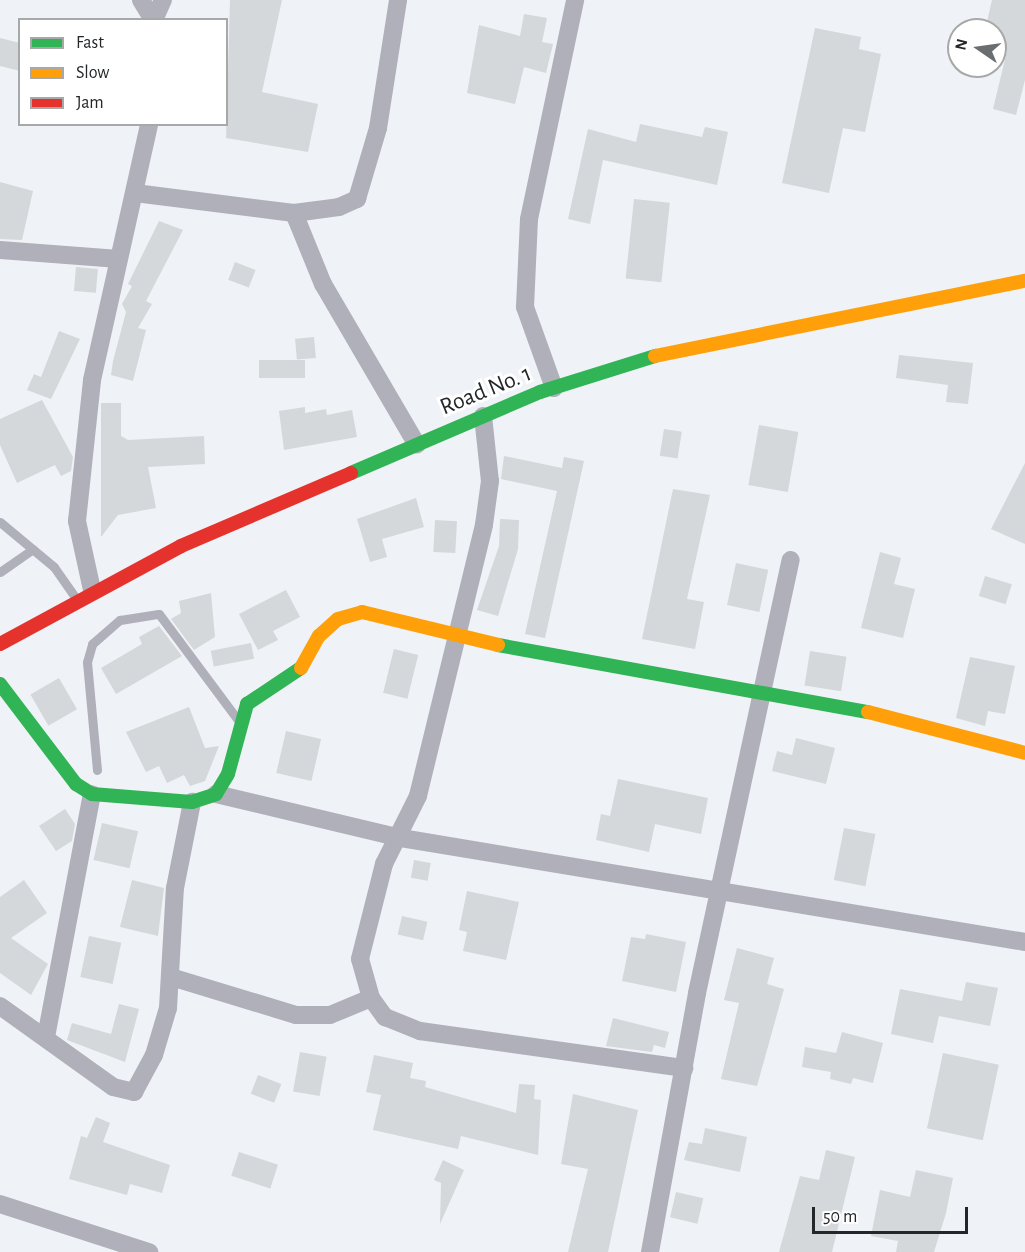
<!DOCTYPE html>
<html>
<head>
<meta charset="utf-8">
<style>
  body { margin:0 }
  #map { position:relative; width:1025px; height:1252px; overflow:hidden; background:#eff2f6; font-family:"Alegreya Sans",sans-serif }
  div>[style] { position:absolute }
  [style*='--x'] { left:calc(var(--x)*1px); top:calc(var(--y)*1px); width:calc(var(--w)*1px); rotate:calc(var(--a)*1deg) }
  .building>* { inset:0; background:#d5d8da; transform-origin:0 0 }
  .lane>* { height:9px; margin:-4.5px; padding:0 4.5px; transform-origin:4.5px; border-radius:4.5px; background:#afb0b9 }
  .street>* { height:18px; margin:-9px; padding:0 9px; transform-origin:9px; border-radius:9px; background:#afb0b9 }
  .fast>* { height:14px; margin:-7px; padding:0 7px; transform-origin:7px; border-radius:7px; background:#30b455 }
  .slow>* { height:14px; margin:-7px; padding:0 7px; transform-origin:7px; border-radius:7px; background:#ff9f0a }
  .jam>* { height:14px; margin:-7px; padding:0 7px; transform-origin:7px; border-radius:7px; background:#e5322d }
  span { translate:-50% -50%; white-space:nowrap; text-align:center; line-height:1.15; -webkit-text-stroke:6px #fff; paint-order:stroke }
  .street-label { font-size:24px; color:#242729 }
  .legend { position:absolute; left:18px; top:18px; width:210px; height:108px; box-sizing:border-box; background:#fff; border:2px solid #a7a9a9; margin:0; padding:8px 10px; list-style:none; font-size:18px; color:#242729 }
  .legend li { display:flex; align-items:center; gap:12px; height:30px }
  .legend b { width:30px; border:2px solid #a7a9a9 }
  .north { position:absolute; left:947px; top:18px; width:60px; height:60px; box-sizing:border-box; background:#fff; border:2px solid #a7a9a9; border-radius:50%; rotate:283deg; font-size:16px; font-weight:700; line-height:24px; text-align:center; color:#242729 }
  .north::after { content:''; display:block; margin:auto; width:21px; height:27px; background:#6b6e71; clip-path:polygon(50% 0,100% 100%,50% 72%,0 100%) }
  .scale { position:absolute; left:812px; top:1207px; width:156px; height:27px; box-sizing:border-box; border:3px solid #242729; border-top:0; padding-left:8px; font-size:18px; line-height:21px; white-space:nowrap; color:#242729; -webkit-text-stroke:4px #fff; paint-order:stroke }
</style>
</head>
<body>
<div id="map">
  <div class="building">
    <div style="clip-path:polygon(230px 0,282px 0,262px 92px,318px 104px,308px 152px,226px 138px)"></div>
    <div style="clip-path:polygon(992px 0,1025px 0,1025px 80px,1016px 115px,993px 109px,1007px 51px,995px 49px,995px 30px,985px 30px)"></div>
    <div style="clip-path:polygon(524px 14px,547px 18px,542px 42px,553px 44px,546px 73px,524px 67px,515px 104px,467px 93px,479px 25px,520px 36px)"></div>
    <div style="clip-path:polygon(815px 28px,861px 37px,859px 49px,881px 54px,865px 132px,843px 128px,829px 193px,782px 183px)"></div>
    <div style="clip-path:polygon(0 38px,20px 43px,20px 71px,0 66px)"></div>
    <div style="clip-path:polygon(640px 124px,702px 137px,705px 127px,728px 132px,717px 185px,603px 160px,590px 224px,568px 219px,588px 129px,636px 142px)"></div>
    <div style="clip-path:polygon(0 182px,33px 191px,22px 240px,0 239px)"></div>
    <div style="left:634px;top:199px;width:36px;height:80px;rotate:6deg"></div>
    <div style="clip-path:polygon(159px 221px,183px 230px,146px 301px,152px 304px,138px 328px,146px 330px,133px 381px,111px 375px,113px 361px,126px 312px,122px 304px,132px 286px,128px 284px)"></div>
    <div style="left:235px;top:262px;width:22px;height:19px;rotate:21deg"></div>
    <div style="left:76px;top:267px;width:22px;height:24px;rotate:5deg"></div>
    <div style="clip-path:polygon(59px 331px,80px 339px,51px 399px,27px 390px,34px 374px,41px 377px)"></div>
    <div style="left:314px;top:337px;width:21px;height:19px;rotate:85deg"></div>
    <div style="clip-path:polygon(899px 355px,973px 363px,968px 404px,946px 402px,948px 385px,896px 378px)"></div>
    <div style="left:305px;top:360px;width:18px;height:46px;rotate:90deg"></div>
    <div style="clip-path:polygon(42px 400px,73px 457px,71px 471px,61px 476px,55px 465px,17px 483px,0 445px,0 419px)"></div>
    <div style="clip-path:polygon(101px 403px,121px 403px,121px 436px,128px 440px,204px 436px,205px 464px,148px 467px,156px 508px,118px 515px,101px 537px)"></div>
    <div style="clip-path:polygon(305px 407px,305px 413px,326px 409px,327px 415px,352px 410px,357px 437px,284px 450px,279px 411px)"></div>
    <div style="left:759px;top:425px;width:40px;height:61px;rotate:10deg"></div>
    <div style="left:664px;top:429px;width:18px;height:27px;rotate:9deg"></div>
    <div style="clip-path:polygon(504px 456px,562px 468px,564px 457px,584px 461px,545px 638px,525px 634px,557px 491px,501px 479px)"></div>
    <div style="clip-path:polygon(1025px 463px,1025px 544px,991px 529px)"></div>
    <div style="clip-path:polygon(673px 489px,710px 495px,687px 599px,704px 602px,695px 649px,642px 639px)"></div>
    <div style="clip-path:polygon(416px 498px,424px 527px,382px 539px,387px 557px,370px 562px,357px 519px)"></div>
    <div style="clip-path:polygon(500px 519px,519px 520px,518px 549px,498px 616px,477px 610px,499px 546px)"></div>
    <div style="left:435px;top:520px;width:22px;height:32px;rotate:3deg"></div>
    <div style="clip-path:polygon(880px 552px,901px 558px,894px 584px,915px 589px,903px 638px,861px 628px)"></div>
    <div style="left:736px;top:563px;width:33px;height:43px;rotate:12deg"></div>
    <div style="left:985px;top:576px;width:28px;height:21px;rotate:17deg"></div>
    <div style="clip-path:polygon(286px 590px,300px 617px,273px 631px,278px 640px,258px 650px,239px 614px)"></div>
    <div style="clip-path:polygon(211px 593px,215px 637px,194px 650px,171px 619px,181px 613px,179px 601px)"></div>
    <div style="clip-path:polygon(159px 626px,182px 656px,116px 694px,101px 668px,142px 644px,139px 637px)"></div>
    <div style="left:251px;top:643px;width:16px;height:41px;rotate:79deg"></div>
    <div style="left:394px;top:649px;width:25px;height:45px;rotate:14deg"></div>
    <div style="left:810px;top:651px;width:37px;height:35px;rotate:9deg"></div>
    <div style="clip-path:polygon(970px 657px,1015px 666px,1005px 714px,988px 711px,985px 726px,956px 718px)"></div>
    <div style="left:59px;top:678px;width:36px;height:33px;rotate:60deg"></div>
    <div style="clip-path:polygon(189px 707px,205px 748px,219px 746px,205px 781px,190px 786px,184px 775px,167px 783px,159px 766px,146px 772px,126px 732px)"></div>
    <div style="left:286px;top:731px;width:36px;height:43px;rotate:13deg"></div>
    <div style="clip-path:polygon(796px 738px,835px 748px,826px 784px,772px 771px,777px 751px,792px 755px)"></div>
    <div style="clip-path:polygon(618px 779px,708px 798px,701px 834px,655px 824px,649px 852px,596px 840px,601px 814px,610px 816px)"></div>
    <div style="clip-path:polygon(65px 809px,75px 824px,72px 841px,56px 851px,39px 826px)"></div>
    <div style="left:102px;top:823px;width:37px;height:38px;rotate:13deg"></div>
    <div style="left:844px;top:828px;width:32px;height:53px;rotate:11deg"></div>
    <div style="left:414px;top:860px;width:17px;height:18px;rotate:10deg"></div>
    <div style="clip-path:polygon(24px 880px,47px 913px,11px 938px,48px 964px,31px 995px,0 973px,0 897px)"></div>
    <div style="clip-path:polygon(132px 880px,164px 888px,158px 936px,120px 927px)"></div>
    <div style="clip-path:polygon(467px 891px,519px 902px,506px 960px,463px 951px,467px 932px,459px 930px)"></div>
    <div style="left:402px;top:916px;width:26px;height:19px;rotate:13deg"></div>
    <div style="clip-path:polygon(646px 934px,686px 942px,676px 992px,622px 981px,631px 937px,645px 939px)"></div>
    <div style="left:89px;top:936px;width:33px;height:42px;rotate:12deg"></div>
    <div style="clip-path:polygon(737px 948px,774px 958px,767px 984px,784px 989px,757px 1086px,721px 1079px,739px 1003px,724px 1000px)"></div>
    <div style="clip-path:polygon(966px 982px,998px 988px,990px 1026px,939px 1016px,933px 1043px,891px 1034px,900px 989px,962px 1001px)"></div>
    <div style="clip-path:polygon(119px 1004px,139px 1009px,125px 1062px,67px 1040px,72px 1023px,111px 1034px)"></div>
    <div style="clip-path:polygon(613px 1018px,669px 1032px,665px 1048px,654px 1045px,652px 1052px,606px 1046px)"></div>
    <div style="clip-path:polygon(842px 1032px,883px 1043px,873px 1083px,853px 1078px,851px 1084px,830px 1079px,831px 1072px,802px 1067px,805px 1047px,836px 1053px)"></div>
    <div style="left:300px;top:1052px;width:27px;height:40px;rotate:10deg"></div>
    <div style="left:943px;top:1053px;width:57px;height:77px;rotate:12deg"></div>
    <div style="clip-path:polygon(374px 1055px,413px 1063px,410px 1078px,426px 1081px,425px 1087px,516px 1113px,519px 1084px,535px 1085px,534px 1099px,541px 1100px,538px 1155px,461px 1136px,458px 1149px,373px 1130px,381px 1095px,366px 1092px)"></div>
    <div style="left:258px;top:1075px;width:25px;height:20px;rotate:21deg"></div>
    <div style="clip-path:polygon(573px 1094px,638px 1110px,608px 1252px,568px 1252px,588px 1169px,561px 1164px)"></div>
    <div style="clip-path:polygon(96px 1117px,110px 1123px,103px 1142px,170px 1165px,162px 1193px,130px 1184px,127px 1195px,69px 1179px,81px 1136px,87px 1138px)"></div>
    <div style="clip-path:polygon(705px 1128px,747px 1137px,740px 1172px,684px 1160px,689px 1142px,702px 1144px)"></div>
    <div style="clip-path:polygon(826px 1150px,855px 1157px,832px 1252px,779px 1252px,800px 1176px,819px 1180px)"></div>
    <div style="left:239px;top:1152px;width:41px;height:25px;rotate:18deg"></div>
    <div style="clip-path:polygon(443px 1160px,464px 1170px,440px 1224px,441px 1183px,434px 1180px)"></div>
    <div style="clip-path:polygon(916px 1170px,953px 1178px,946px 1213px,934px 1252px,896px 1252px,898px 1241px,871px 1236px,880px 1190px,910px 1197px)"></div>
    <div style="left:676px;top:1192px;width:28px;height:26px;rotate:13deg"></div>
  </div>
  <div class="lane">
    <div style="--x:0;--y:522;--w:70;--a:39.8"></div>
    <div style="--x:54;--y:567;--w:38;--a:55"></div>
    <div style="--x:0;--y:572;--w:40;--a:-34.9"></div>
    <div style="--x:97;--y:770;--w:108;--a:-95.3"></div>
    <div style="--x:87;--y:662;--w:19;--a:-74"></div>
    <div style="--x:92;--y:644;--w:37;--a:-41"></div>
    <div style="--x:120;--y:620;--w:39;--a:-9"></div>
    <div style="--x:159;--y:614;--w:132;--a:53.3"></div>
  </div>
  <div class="street">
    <div style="--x:141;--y:0;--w:23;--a:59"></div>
    <div style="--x:154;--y:20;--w:22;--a:-66"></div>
    <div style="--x:135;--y:193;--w:160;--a:7.2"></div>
    <div style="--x:294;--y:213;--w:45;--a:-7.6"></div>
    <div style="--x:339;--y:207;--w:20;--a:-24"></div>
    <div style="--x:357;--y:199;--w:74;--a:-73.5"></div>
    <div style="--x:378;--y:128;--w:130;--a:-81.1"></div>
    <div style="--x:294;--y:213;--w:77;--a:67.8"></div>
    <div style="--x:323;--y:284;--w:186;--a:59.7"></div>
    <div style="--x:0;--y:250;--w:119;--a:4.3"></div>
    <div style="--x:554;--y:388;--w:86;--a:-109.7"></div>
    <div style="--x:525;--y:307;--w:88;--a:-87.4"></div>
    <div style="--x:529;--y:219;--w:224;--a:-78.1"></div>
    <div style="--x:483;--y:416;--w:65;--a:83.9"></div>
    <div style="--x:490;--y:481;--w:44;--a:97.8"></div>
    <div style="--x:484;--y:525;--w:279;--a:103.7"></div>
    <div style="--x:418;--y:796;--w:76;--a:116.6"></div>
    <div style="--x:384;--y:864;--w:98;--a:104.2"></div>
    <div style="--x:360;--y:959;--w:41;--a:74.2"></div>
    <div style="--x:371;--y:998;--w:24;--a:54"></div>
    <div style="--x:385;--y:1017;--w:38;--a:22"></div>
    <div style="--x:420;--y:1031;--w:267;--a:8"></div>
    <div style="--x:92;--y:590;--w:71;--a:-102.3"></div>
    <div style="--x:77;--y:521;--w:142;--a:-83.9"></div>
    <div style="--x:92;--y:380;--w:262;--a:-77.4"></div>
    <div style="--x:216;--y:794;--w:190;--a:13.4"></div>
    <div style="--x:401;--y:838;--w:633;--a:9.46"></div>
    <div style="--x:171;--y:977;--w:131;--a:16.9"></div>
    <div style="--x:296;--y:1015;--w:34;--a:0"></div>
    <div style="--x:330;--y:1015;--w:44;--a:-22.5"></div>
    <div style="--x:0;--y:1006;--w:139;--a:35.6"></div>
    <div style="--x:113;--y:1087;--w:22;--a:13"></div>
    <div style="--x:134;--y:1092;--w:42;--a:-61.6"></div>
    <div style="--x:154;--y:1055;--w:49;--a:-73.4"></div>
    <div style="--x:168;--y:1008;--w:120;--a:-86.7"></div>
    <div style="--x:175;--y:888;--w:88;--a:-78.8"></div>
    <div style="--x:46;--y:1037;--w:247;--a:-79.3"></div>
    <div style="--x:0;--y:1204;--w:157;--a:17.9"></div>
    <div style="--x:650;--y:1252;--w:263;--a:-79.7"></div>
    <div style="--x:697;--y:993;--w:443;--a:-77.8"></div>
  </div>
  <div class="fast">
    <div style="--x:351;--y:473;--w:206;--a:-23.2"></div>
    <div style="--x:540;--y:392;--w:121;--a:-17.4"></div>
    <div style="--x:498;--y:645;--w:376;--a:10.3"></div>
    <div style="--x:0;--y:684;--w:126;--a:52.8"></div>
    <div style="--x:76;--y:784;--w:19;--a:32"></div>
    <div style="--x:92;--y:794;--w:100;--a:4.6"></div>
    <div style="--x:192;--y:802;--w:25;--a:-18"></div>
    <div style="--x:216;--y:794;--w:23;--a:-59"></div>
    <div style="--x:228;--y:774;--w:73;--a:-74.8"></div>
    <div style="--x:247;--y:704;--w:65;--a:-33.7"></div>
  </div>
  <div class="slow">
    <div style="--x:655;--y:356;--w:378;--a:-11.5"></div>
    <div style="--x:301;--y:668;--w:37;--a:-61"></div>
    <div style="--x:319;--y:636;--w:25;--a:-42"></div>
    <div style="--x:338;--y:619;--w:25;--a:-16"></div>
    <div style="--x:362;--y:612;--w:140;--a:13.6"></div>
    <div style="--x:868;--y:712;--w:162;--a:14.6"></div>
  </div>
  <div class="jam">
    <div style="--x:0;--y:644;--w:206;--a:-28.4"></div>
    <div style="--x:181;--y:546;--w:185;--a:-23.2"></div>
  </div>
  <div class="street-label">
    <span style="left:486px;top:391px;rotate:-22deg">Road No. 1</span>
  </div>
  <ul class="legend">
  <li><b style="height:8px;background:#30b455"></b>Fast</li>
  <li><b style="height:8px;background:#ff9f0a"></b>Slow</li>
  <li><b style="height:8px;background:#e5322d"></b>Jam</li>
  </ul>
  <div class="north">N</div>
  <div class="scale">50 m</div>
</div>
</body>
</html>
